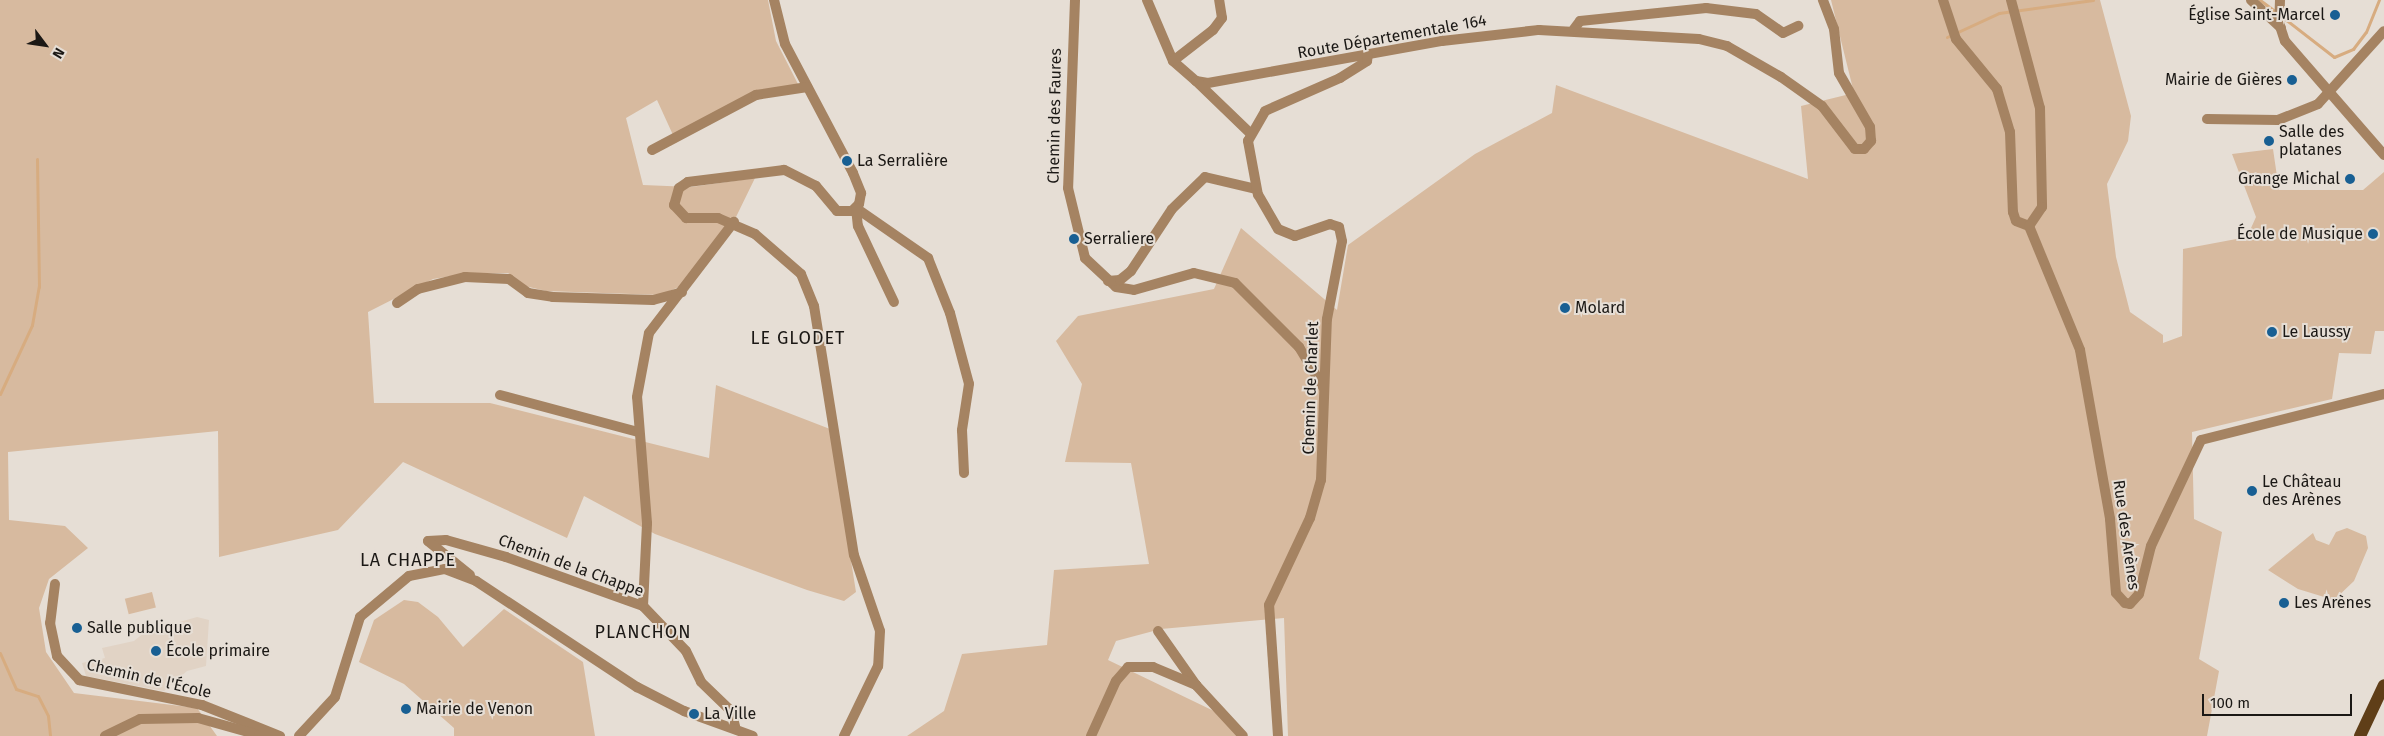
<!DOCTYPE html>
<html>
<head>
<meta charset="utf-8">
<style>
  body { margin:0 }
  #map { position:relative; width:2384px; height:736px; overflow:hidden; background:#e6ded5; font-family:"Fira Sans",sans-serif }
  div>[style] { position:absolute }
  [style*='--x'] { left:calc(var(--x)*1px); top:calc(var(--y)*1px); width:calc(var(--w)*1px); rotate:calc(var(--a)*1deg) }
  .built>* { inset:0; background:#e1d3c5 }
  .green>* { inset:0; background:#d7ba9f; transform-origin:0 0 }
  .stream>* { height:3px; margin:-1.5px; padding:0 1.5px; transform-origin:1.5px; border-radius:1.5px; background:#d7ac80 }
  .minor>* { height:10px; margin:-5px; padding:0 5px; transform-origin:5px; border-radius:5px; background:#a58362 }
  .major>* { height:12px; margin:-6px; padding:0 6px; transform-origin:6px; border-radius:6px; background:#5f3e18 }
  .dots>* { width:14px; height:14px; translate:-50% -50%; box-sizing:border-box; border:2px solid #e6ded5; border-radius:50% }
  span { translate:-50% -50%; white-space:nowrap; text-align:center; line-height:1.15; -webkit-text-stroke:4px #e6ded5; paint-order:stroke }
  .poi-label { font-size:16px; color:#1b1815 }
  .right { translate:-100% -50%; text-align:right }
  .left { translate:0 -50%; text-align:left }
  .street-label { font-size:16px; color:#1b1815 }
  .neighbourhood-label { font-size:18px; color:#1b1815; letter-spacing:1px }
  .north { position:absolute; left:20px; top:20px; width:50px; height:50px; -webkit-text-stroke:4px #e6ded5; paint-order:stroke; rotate:121deg; font-size:14px; font-weight:700; line-height:20px; text-align:center; color:#1b1815 }
  .north::after { content:''; display:block; margin:auto; width:18px; height:22px; background:#1b1815; clip-path:polygon(50% 0,100% 100%,50% 72%,0 100%) }
  .scale { position:absolute; left:2202px; top:694px; width:150px; height:22px; box-sizing:border-box; border:2px solid #1b1815; border-top:0; padding-left:6px; font-size:15px; line-height:18px; white-space:nowrap; color:#1b1815; -webkit-text-stroke:4px #e6ded5; paint-order:stroke }
</style>
</head>
<body>
<div id="map">
  <div class="built">
    <div style="clip-path:polygon(197px 617px,209px 620px,206px 666px,187px 671px,164px 691px,86px 676px,82px 663px,105px 658px,102px 648px,134px 641px,145px 632px)"></div>
  </div>
  <div class="green">
    <div style="clip-path:polygon(0 0,768px 0,776px 41px,799px 86px,755px 91px,673px 135px,657px 100px,626px 118px,643px 185px,691px 187px,755px 178px,736px 217px,686px 284px,660px 295px,546px 291px,525px 286px,508px 273px,470px 273px,433px 279px,368px 312px,374px 403px,490px 403px,709px 458px,716px 385px,830px 429px,856px 592px,844px 601px,807px 590px,655px 534px,584px 496px,567px 538px,403px 462px,338px 530px,219px 557px,218px 431px,8px 452px,9px 520px,65px 526px,88px 548px,49px 579px,39px 608px,46px 652px,74px 693px,197px 708px,217px 736px,0 736px)"></div>
    <div style="clip-path:polygon(1831px 0,2100px 0,2131px 116px,2128px 141px,2107px 184px,2116px 257px,2130px 312px,2163px 335px,2163px 343px,2182px 336px,2183px 249px,2247px 237px,2256px 217px,2232px 154px,2273px 149px,2279px 190px,2363px 190px,2384px 172px,2384px 331px,2375px 331px,2371px 354px,2339px 353px,2332px 399px,2192px 432px,2194px 519px,2222px 532px,2199px 659px,2219px 671px,2207px 736px,1288px 736px,1284px 618px,1161px 629px,1116px 641px,1108px 660px,1218px 713px,1238px 736px,907px 736px,944px 711px,962px 654px,1047px 645px,1054px 570px,1149px 564px,1131px 463px,1065px 462px,1082px 384px,1056px 341px,1078px 316px,1214px 289px,1241px 228px,1337px 310px,1348px 245px,1475px 154px,1552px 113px,1556px 85px,1808px 179px,1801px 106px,1854px 93px)"></div>
    <div style="clip-path:polygon(2347px 528px,2366px 536px,2368px 548px,2354px 581px,2334px 600px,2298px 589px,2268px 570px,2313px 533px,2316px 540px,2329px 545px,2336px 532px)"></div>
    <div style="left:152px;top:592px;width:16px;height:28px;rotate:76deg"></div>
    <div style="clip-path:polygon(404px 600px,418px 602px,438px 617px,463px 647px,504px 609px,583px 662px,595px 736px,454px 736px,454px 728px,404px 684px,359px 662px,374px 620px)"></div>
  </div>
  <div class="stream">
    <div style="--x:2260;--y:0;--w:20;--a:37"></div>
    <div style="--x:2281;--y:16;--w:67;--a:37.7"></div>
    <div style="--x:2334;--y:57;--w:21;--a:-23"></div>
    <div style="--x:2353;--y:49;--w:21;--a:-53"></div>
    <div style="--x:2366;--y:32;--w:35;--a:-68"></div>
    <div style="--x:1947;--y:37;--w:57;--a:-24.8"></div>
    <div style="--x:1999;--y:13;--w:95;--a:-7.9"></div>
    <div style="--x:0;--y:394;--w:76;--a:-65.1"></div>
    <div style="--x:32;--y:325;--w:39;--a:-80"></div>
    <div style="--x:39;--y:287;--w:128;--a:-90.9"></div>
    <div style="--x:0;--y:653;--w:39;--a:66"></div>
    <div style="--x:16;--y:689;--w:23;--a:18"></div>
    <div style="--x:38;--y:696;--w:22;--a:63"></div>
    <div style="--x:48;--y:716;--w:20;--a:84"></div>
  </div>
  <div class="minor">
    <div style="--x:774;--y:0;--w:45;--a:76"></div>
    <div style="--x:785;--y:44;--w:146;--a:62.2"></div>
    <div style="--x:853;--y:173;--w:22;--a:68"></div>
    <div style="--x:861;--y:193;--w:11;--a:100"></div>
    <div style="--x:859;--y:204;--w:10;--a:135"></div>
    <div style="--x:852;--y:211;--w:15;--a:180"></div>
    <div style="--x:837;--y:211;--w:33;--a:-130"></div>
    <div style="--x:816;--y:186;--w:36;--a:-153"></div>
    <div style="--x:784;--y:170;--w:97;--a:172.9"></div>
    <div style="--x:688;--y:182;--w:11;--a:146"></div>
    <div style="--x:679;--y:188;--w:18;--a:106"></div>
    <div style="--x:674;--y:205;--w:18;--a:47"></div>
    <div style="--x:686;--y:218;--w:32;--a:0"></div>
    <div style="--x:718;--y:218;--w:40;--a:23.4"></div>
    <div style="--x:755;--y:234;--w:61;--a:41"></div>
    <div style="--x:801;--y:274;--w:35;--a:68"></div>
    <div style="--x:814;--y:306;--w:252;--a:80.9"></div>
    <div style="--x:854;--y:555;--w:80;--a:71.1"></div>
    <div style="--x:880;--y:631;--w:35;--a:93"></div>
    <div style="--x:878;--y:666;--w:78;--a:115.9"></div>
    <div style="--x:1075;--y:0;--w:188;--a:92.1"></div>
    <div style="--x:1068;--y:188;--w:72;--a:76.3"></div>
    <div style="--x:1085;--y:258;--w:42;--a:43.1"></div>
    <div style="--x:1116;--y:287;--w:18;--a:9"></div>
    <div style="--x:1134;--y:290;--w:62;--a:-15.8"></div>
    <div style="--x:1194;--y:273;--w:42;--a:13.7"></div>
    <div style="--x:1235;--y:283;--w:91;--a:45"></div>
    <div style="--x:1299;--y:347;--w:47;--a:59"></div>
    <div style="--x:1147;--y:0;--w:66;--a:66.9"></div>
    <div style="--x:1173;--y:61;--w:30;--a:41"></div>
    <div style="--x:1196;--y:81;--w:12;--a:9"></div>
    <div style="--x:1208;--y:83;--w:238;--a:-10.2"></div>
    <div style="--x:1442;--y:41;--w:98;--a:-6.5"></div>
    <div style="--x:1539;--y:30;--w:160;--a:3.2"></div>
    <div style="--x:1699;--y:39;--w:29;--a:14"></div>
    <div style="--x:1727;--y:46;--w:62;--a:29.9"></div>
    <div style="--x:1781;--y:77;--w:50;--a:35.3"></div>
    <div style="--x:1822;--y:106;--w:54;--a:52.5"></div>
    <div style="--x:1855;--y:149;--w:9;--a:0"></div>
    <div style="--x:1864;--y:149;--w:11;--a:-49"></div>
    <div style="--x:1871;--y:141;--w:14;--a:-94"></div>
    <div style="--x:1870;--y:127;--w:62;--a:-119.9"></div>
    <div style="--x:1839;--y:73;--w:44;--a:-96.5"></div>
    <div style="--x:1834;--y:29;--w:31;--a:-111"></div>
    <div style="--x:1943;--y:0;--w:41;--a:71.6"></div>
    <div style="--x:1956;--y:39;--w:65;--a:50.6"></div>
    <div style="--x:1997;--y:89;--w:45;--a:73.2"></div>
    <div style="--x:2010;--y:132;--w:80;--a:87.9"></div>
    <div style="--x:2013;--y:212;--w:9;--a:72"></div>
    <div style="--x:2016;--y:221;--w:14;--a:21"></div>
    <div style="--x:2011;--y:0;--w:112;--a:75"></div>
    <div style="--x:2040;--y:108;--w:99;--a:88.8"></div>
    <div style="--x:2042;--y:207;--w:23;--a:124"></div>
    <div style="--x:2251;--y:0;--w:41;--a:43"></div>
    <div style="--x:2280;--y:0;--w:23;--a:92"></div>
    <div style="--x:2279;--y:23;--w:19;--a:72"></div>
    <div style="--x:2285;--y:41;--w:151;--a:49"></div>
    <div style="--x:1574;--y:29;--w:10;--a:-53"></div>
    <div style="--x:1580;--y:21;--w:127;--a:-5.9"></div>
    <div style="--x:1706;--y:8;--w:50;--a:6.8"></div>
    <div style="--x:1756;--y:14;--w:33;--a:35"></div>
    <div style="--x:1783;--y:33;--w:17;--a:-25"></div>
    <div style="--x:1173;--y:61;--w:51;--a:-37.8"></div>
    <div style="--x:1213;--y:30;--w:15;--a:-53"></div>
    <div style="--x:1222;--y:18;--w:18;--a:-99"></div>
    <div style="--x:1196;--y:81;--w:74;--a:43.9"></div>
    <div style="--x:2207;--y:119;--w:71;--a:0.8"></div>
    <div style="--x:2278;--y:120;--w:43;--a:-21.8"></div>
    <div style="--x:2318;--y:104;--w:98;--a:-47.9"></div>
    <div style="--x:652;--y:150;--w:118;--a:-27.9"></div>
    <div style="--x:756;--y:95;--w:52;--a:-8.9"></div>
    <div style="--x:856;--y:208;--w:88;--a:34.8"></div>
    <div style="--x:928;--y:258;--w:59;--a:68.2"></div>
    <div style="--x:950;--y:313;--w:73;--a:75"></div>
    <div style="--x:969;--y:384;--w:47;--a:98.7"></div>
    <div style="--x:962;--y:430;--w:43;--a:87.3"></div>
    <div style="--x:856;--y:208;--w:18;--a:84"></div>
    <div style="--x:858;--y:226;--w:84;--a:64.7"></div>
    <div style="--x:2029;--y:226;--w:134;--a:67.6"></div>
    <div style="--x:2080;--y:350;--w:172;--a:79.9"></div>
    <div style="--x:2110;--y:519;--w:74;--a:85.4"></div>
    <div style="--x:2116;--y:593;--w:13;--a:48"></div>
    <div style="--x:2125;--y:603;--w:5;--a:11"></div>
    <div style="--x:2130;--y:604;--w:13;--a:-48"></div>
    <div style="--x:2139;--y:594;--w:49;--a:-76"></div>
    <div style="--x:2151;--y:546;--w:117;--a:-64.7"></div>
    <div style="--x:2201;--y:440;--w:189;--a:-14.1"></div>
    <div style="--x:1108;--y:281;--w:12;--a:-5"></div>
    <div style="--x:1120;--y:280;--w:14;--a:-39"></div>
    <div style="--x:1131;--y:271;--w:74;--a:-56.5"></div>
    <div style="--x:1172;--y:209;--w:46;--a:-44.1"></div>
    <div style="--x:1205;--y:177;--w:52;--a:13.2"></div>
    <div style="--x:397;--y:303;--w:25;--a:-34"></div>
    <div style="--x:418;--y:289;--w:49;--a:-14.3"></div>
    <div style="--x:465;--y:277;--w:44;--a:2.6"></div>
    <div style="--x:509;--y:279;--w:24;--a:36"></div>
    <div style="--x:528;--y:293;--w:25;--a:9"></div>
    <div style="--x:553;--y:297;--w:100;--a:1.7"></div>
    <div style="--x:653;--y:300;--w:30;--a:-15"></div>
    <div style="--x:500;--y:395;--w:143;--a:15"></div>
    <div style="--x:428;--y:541;--w:18;--a:-3"></div>
    <div style="--x:446;--y:540;--w:62;--a:15.8"></div>
    <div style="--x:506;--y:557;--w:145;--a:19.7"></div>
    <div style="--x:643;--y:606;--w:62;--a:46.3"></div>
    <div style="--x:686;--y:651;--w:34;--a:64"></div>
    <div style="--x:701;--y:682;--w:42;--a:44"></div>
    <div style="--x:731;--y:711;--w:16;--a:75"></div>
    <div style="--x:428;--y:541;--w:54;--a:39"></div>
    <div style="--x:55;--y:584;--w:39;--a:97"></div>
    <div style="--x:50;--y:623;--w:34;--a:78"></div>
    <div style="--x:57;--y:656;--w:33;--a:47"></div>
    <div style="--x:79;--y:680;--w:126;--a:11.5"></div>
    <div style="--x:202;--y:705;--w:84;--a:21.7"></div>
    <div style="--x:643;--y:606;--w:83;--a:-87.2"></div>
    <div style="--x:647;--y:523;--w:126;--a:-94.5"></div>
    <div style="--x:637;--y:397;--w:65;--a:-79.4"></div>
    <div style="--x:649;--y:333;--w:140;--a:-52.6"></div>
    <div style="--x:1158;--y:631;--w:66;--a:54.9"></div>
    <div style="--x:1196;--y:685;--w:69;--a:47.3"></div>
    <div style="--x:105;--y:736;--w:39;--a:-26"></div>
    <div style="--x:140;--y:719;--w:58;--a:-1"></div>
    <div style="--x:198;--y:718;--w:63;--a:15.6"></div>
    <div style="--x:259;--y:735;--w:16;--a:0"></div>
    <div style="--x:299;--y:736;--w:53;--a:-47.3"></div>
    <div style="--x:335;--y:697;--w:84;--a:-72.6"></div>
    <div style="--x:360;--y:617;--w:64;--a:-39.9"></div>
    <div style="--x:409;--y:576;--w:37;--a:-11"></div>
    <div style="--x:445;--y:569;--w:33;--a:21"></div>
    <div style="--x:476;--y:581;--w:193;--a:33.4"></div>
    <div style="--x:637;--y:687;--w:53;--a:27.1"></div>
    <div style="--x:684;--y:711;--w:73;--a:19.9"></div>
    <div style="--x:1091;--y:736;--w:60;--a:-65.6"></div>
    <div style="--x:1116;--y:681;--w:18;--a:-49"></div>
    <div style="--x:1128;--y:667;--w:25;--a:0"></div>
    <div style="--x:1153;--y:667;--w:47;--a:22.7"></div>
    <div style="--x:1278;--y:736;--w:131;--a:-93.9"></div>
    <div style="--x:1269;--y:605;--w:96;--a:-64.8"></div>
    <div style="--x:1310;--y:518;--w:40;--a:-74"></div>
    <div style="--x:1321;--y:480;--w:161;--a:-87.9"></div>
    <div style="--x:1327;--y:319;--w:79;--a:-79.1"></div>
    <div style="--x:1342;--y:241;--w:14;--a:-102"></div>
    <div style="--x:1339;--y:227;--w:9;--a:-162"></div>
    <div style="--x:1330;--y:224;--w:37;--a:161"></div>
    <div style="--x:1295;--y:236;--w:18;--a:-158"></div>
    <div style="--x:1278;--y:229;--w:39;--a:-120"></div>
    <div style="--x:1258;--y:195;--w:55;--a:-100.5"></div>
    <div style="--x:1248;--y:141;--w:34;--a:-60"></div>
    <div style="--x:1265;--y:111;--w:82;--a:-23.7"></div>
    <div style="--x:1340;--y:78;--w:32;--a:-32"></div>
    <div style="--x:1367;--y:61;--w:6;--a:-81"></div>
  </div>
  <div class="major">
    <div style="--x:2360;--y:736;--w:56;--a:-64.8"></div>
  </div>
  <div class="dots">
    <div style="left:2335px;top:15px;background:#185f93"></div>
    <div style="left:2292px;top:80px;background:#185f93"></div>
    <div style="left:2269px;top:141px;background:#185f93"></div>
    <div style="left:847px;top:161px;background:#185f93"></div>
    <div style="left:2350px;top:179px;background:#185f93"></div>
    <div style="left:2373px;top:234px;background:#185f93"></div>
    <div style="left:1074px;top:239px;background:#185f93"></div>
    <div style="left:1565px;top:308px;background:#185f93"></div>
    <div style="left:2272px;top:332px;background:#185f93"></div>
    <div style="left:2252px;top:491px;background:#185f93"></div>
    <div style="left:2284px;top:603px;background:#185f93"></div>
    <div style="left:77px;top:628px;background:#185f93"></div>
    <div style="left:156px;top:651px;background:#185f93"></div>
    <div style="left:406px;top:709px;background:#185f93"></div>
    <div style="left:694px;top:714px;background:#185f93"></div>
  </div>
  <div class="poi-label">
    <span class="right" style="left:2325px;top:15px">Église Saint-Marcel</span>
    <span class="right" style="left:2282px;top:80px">Mairie de Gières</span>
    <span class="left" style="left:2279px;top:141px">Salle des<br>platanes</span>
    <span class="left" style="left:857px;top:161px">La Serralière</span>
    <span class="right" style="left:2340px;top:179px">Grange Michal</span>
    <span class="right" style="left:2363px;top:234px">École de Musique</span>
    <span class="left" style="left:1084px;top:239px">Serraliere</span>
    <span class="left" style="left:1575px;top:308px">Molard</span>
    <span class="left" style="left:2282px;top:332px">Le Laussy</span>
    <span class="left" style="left:2262px;top:491px">Le Château<br>des Arènes</span>
    <span class="left" style="left:2294px;top:603px">Les Arènes</span>
    <span class="left" style="left:87px;top:628px">Salle publique</span>
    <span class="left" style="left:166px;top:651px">École primaire</span>
    <span class="left" style="left:416px;top:709px">Mairie de Venon</span>
    <span class="left" style="left:704px;top:714px">La Ville</span>
  </div>
  <div class="street-label">
    <span style="left:1392px;top:37px;rotate:-10deg">Route Départementale 164</span>
    <span style="left:1055px;top:116px;rotate:-89deg">Chemin des Faures</span>
    <span style="left:1311px;top:388px;rotate:-88deg">Chemin de Charlet</span>
    <span style="left:2126px;top:535px;rotate:82deg">Rue des Arènes</span>
    <span style="left:571px;top:566px;rotate:20deg">Chemin de la Chappe</span>
    <span style="left:149px;top:679px;rotate:13deg">Chemin de l'École</span>
  </div>
  <div class="neighbourhood-label">
    <span style="left:798px;top:338px">LE GLODET</span>
    <span style="left:408px;top:560px">LA CHAPPE</span>
    <span style="left:643px;top:632px">PLANCHON</span>
  </div>
  <div class="north">N</div>
  <div class="scale">100 m</div>
</div>
</body>
</html>
